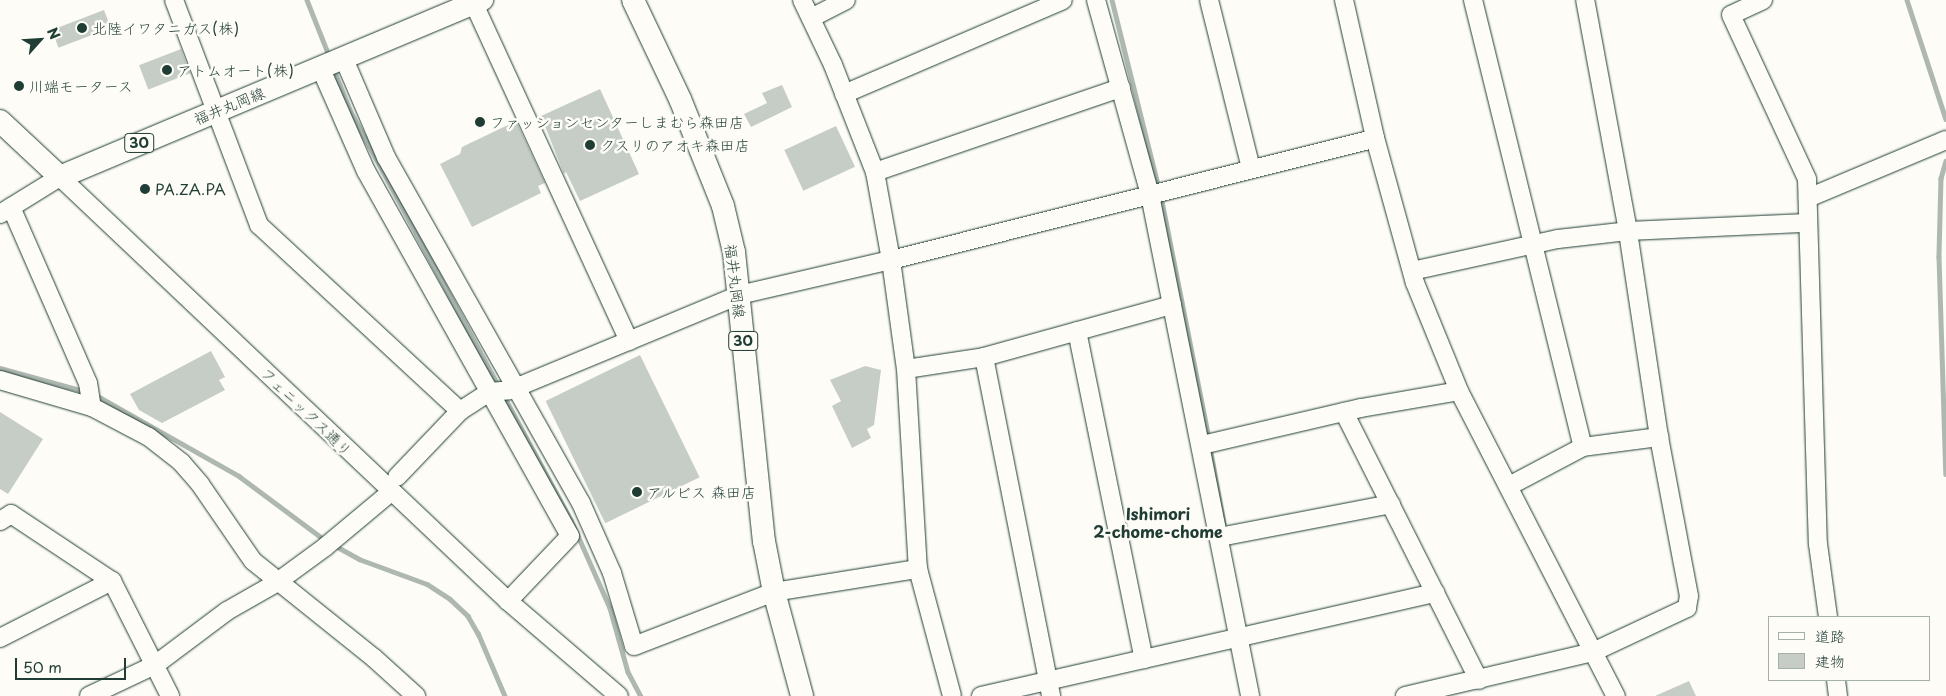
<!DOCTYPE html>
<html>
<head>
<meta charset="utf-8">
<style>
  body { margin:0 }
  #map { position:relative; width:1946px; height:696px; overflow:hidden; background:#fdfcf7; font-family:"Playpen Sans","Klee One",sans-serif }
  div>[style] { position:absolute }
  [style*='--x'] { left:calc(var(--x)*1px); top:calc(var(--y)*1px); width:calc(var(--w)*1px); rotate:calc(var(--a)*1deg) }
  .stream>* { height:4.5px; margin:-2.25px; padding:0 2.25px; transform-origin:2.25px; border-radius:2.25px; background:#aeb8b1 }
  .building>* { inset:0; background:#c6cdc7; transform-origin:0 0 }
  .roads { filter:drop-shadow(0 0 1px #1f3d34) drop-shadow(0 0 1px #1f3d34) }
  .minor>* { height:18px; margin:-9px; padding:0 9px; transform-origin:9px; border-radius:9px; background:#fdfcf7 }
  .major>* { height:22px; margin:-11px; padding:0 11px; transform-origin:11px; border-radius:11px; background:#fdfcf7 }
  .dots>* { width:14px; height:14px; translate:-50% -50%; box-sizing:border-box; border:2px solid #fdfcf7; border-radius:50% }
  span { translate:-50% -50%; white-space:nowrap; text-align:center; line-height:1.15; -webkit-text-stroke:5px #fdfcf7; paint-order:stroke }
  .shield-label span { padding:1px 4px; background:#fdfcf7; border:1px solid; border-radius:4px; -webkit-text-stroke-width:0 }
  .shield-label { font-size:14px; color:#1f3d34; font-weight:700 }
  .poi-label { font-size:15px; color:#1f3d34 }
  .left { translate:0 -50%; text-align:left }
  .street-label { font-size:15px; color:#1f3d34 }
  .neighbourhood-label { font-size:16px; color:#1f3d34; font-weight:700 }
  .legend { position:absolute; left:1768px; top:616px; width:162px; height:65px; box-sizing:border-box; background:#fdfcf7; border:1px solid #a4b0a9; margin:0; padding:6px 9px; list-style:none; font-size:15px; color:#1f3d34 }
  .legend li { display:flex; align-items:center; gap:10px; height:25px }
  .legend b { width:25px; border:1px solid #a4b0a9 }
  .north { position:absolute; left:15px; top:15px; width:50px; height:50px; -webkit-text-stroke:4px #fdfcf7; paint-order:stroke; rotate:64deg; font-size:14px; font-weight:700; line-height:20px; text-align:center; color:#1f3d34 }
  .north::after { content:''; display:block; margin:auto; width:18px; height:22px; background:#1f3d34; clip-path:polygon(50% 0,100% 100%,50% 72%,0 100%) }
  .scale { position:absolute; left:15px; top:658px; width:111px; height:22px; box-sizing:border-box; border:2px solid #1f3d34; border-top:0; padding-left:6px; font-size:15px; line-height:18px; white-space:nowrap; color:#1f3d34; -webkit-text-stroke:4px #fdfcf7; paint-order:stroke }
</style>
</head>
<body>
<div id="map">
  <div class="stream">
    <div style="--x:307;--y:0;--w:62;--a:68.4"></div>
    <div style="--x:1112;--y:0;--w:195;--a:76"></div>
    <div style="--x:1907;--y:0;--w:125;--a:71.9"></div>
    <div style="--x:334;--y:70;--w:45;--a:68"></div>
    <div style="--x:351;--y:112;--w:312;--a:61.7"></div>
    <div style="--x:1946;--y:161;--w:18;--a:106"></div>
    <div style="--x:1941;--y:178;--w:79;--a:91.5"></div>
    <div style="--x:1939;--y:257;--w:217;--a:88.2"></div>
    <div style="--x:1161;--y:196;--w:248;--a:78.8"></div>
    <div style="--x:0;--y:368;--w:87;--a:15.3"></div>
    <div style="--x:94;--y:394;--w:167;--a:29.5"></div>
    <div style="--x:239;--y:476;--w:107;--a:36.7"></div>
    <div style="--x:504;--y:396;--w:141;--a:61.6"></div>
    <div style="--x:571;--y:520;--w:96;--a:66.1"></div>
    <div style="--x:610;--y:608;--w:66;--a:74.3"></div>
    <div style="--x:628;--y:672;--w:27;--a:62"></div>
    <div style="--x:1210;--y:447;--w:77;--a:79.6"></div>
    <div style="--x:334;--y:545;--w:29;--a:29"></div>
    <div style="--x:359;--y:559;--w:72;--a:20.2"></div>
    <div style="--x:427;--y:584;--w:27;--a:33"></div>
    <div style="--x:450;--y:599;--w:25;--a:43"></div>
    <div style="--x:468;--y:616;--w:20;--a:60"></div>
    <div style="--x:478;--y:633;--w:69;--a:66.8"></div>
  </div>
  <div class="building">
    <div style="left:104px;top:10px;width:19px;height:56px;rotate:69deg"></div>
    <div style="left:181px;top:49px;width:26px;height:45px;rotate:69deg"></div>
    <div style="clip-path:polygon(782px 85px,792px 107px,751px 127px,744px 114px,767px 103px,762px 93px)"></div>
    <div style="clip-path:polygon(600px 89px,639px 174px,580px 201px,566px 172px,564px 174px,541px 116px)"></div>
    <div style="clip-path:polygon(516px 121px,545px 183px,538px 186px,541px 193px,472px 227px,440px 164px,460px 154px,462px 147px)"></div>
    <div style="left:836px;top:126px;width:45px;height:57px;rotate:65deg"></div>
    <div style="clip-path:polygon(211px 351px,225px 377px,219px 380px,225px 390px,162px 423px,139px 410px,130px 394px)"></div>
    <div style="left:640px;top:355px;width:136px;height:105px;rotate:64deg"></div>
    <div style="clip-path:polygon(865px 366px,881px 370px,874px 425px,867px 429px,871px 438px,852px 448px,832px 406px,841px 401px,830px 380px)"></div>
    <div style="clip-path:polygon(0 412px,43px 439px,8px 494px,0 489px)"></div>
    <div style="clip-path:polygon(1689px 681px,1696px 696px,1655px 696px)"></div>
  </div>
  <div class="roads">
    <div class="minor">
      <div style="--x:174;--y:0;--w:241;--a:69.3"></div>
      <div style="--x:259;--y:225;--w:274;--a:42.8"></div>
      <div style="--x:460;--y:411;--w:91;--a:133.7"></div>
      <div style="--x:802;--y:0;--w:72;--a:64.5"></div>
      <div style="--x:833;--y:65;--w:115;--a:68.6"></div>
      <div style="--x:875;--y:172;--w:89;--a:79.7"></div>
      <div style="--x:891;--y:260;--w:110;--a:82.2"></div>
      <div style="--x:906;--y:369;--w:200;--a:86.6"></div>
      <div style="--x:918;--y:569;--w:131;--a:75"></div>
      <div style="--x:1096;--y:0;--w:202;--a:74.5"></div>
      <div style="--x:1150;--y:195;--w:112;--a:78.7"></div>
      <div style="--x:1209;--y:0;--w:174;--a:76"></div>
      <div style="--x:1344;--y:0;--w:141;--a:77.3"></div>
      <div style="--x:1375;--y:138;--w:150;--a:74.6"></div>
      <div style="--x:1415;--y:283;--w:117;--a:67.8"></div>
      <div style="--x:1459;--y:391;--w:343;--a:62.8"></div>
      <div style="--x:1473;--y:0;--w:460;--a:76.2"></div>
      <div style="--x:1763;--y:0;--w:35;--a:155"></div>
      <div style="--x:1731;--y:15;--w:181;--a:65.1"></div>
      <div style="--x:1807;--y:179;--w:365;--a:88.3"></div>
      <div style="--x:1818;--y:544;--w:74;--a:82.2"></div>
      <div style="--x:474;--y:4;--w:371;--a:65.3"></div>
      <div style="--x:811;--y:18;--w:39;--a:-27"></div>
      <div style="--x:344;--y:59;--w:107;--a:66.8"></div>
      <div style="--x:386;--y:157;--w:397;--a:60.6"></div>
      <div style="--x:581;--y:503;--w:77;--a:66.1"></div>
      <div style="--x:612;--y:573;--w:76;--a:73.2"></div>
      <div style="--x:634;--y:646;--w:150;--a:-21.1"></div>
      <div style="--x:774;--y:592;--w:146;--a:-9.1"></div>
      <div style="--x:321;--y:69;--w:111;--a:66.2"></div>
      <div style="--x:366;--y:171;--w:418;--a:60.8"></div>
      <div style="--x:570;--y:536;--w:90;--a:133.6"></div>
      <div style="--x:844;--y:94;--w:238;--a:-23.2"></div>
      <div style="--x:875;--y:172;--w:260;--a:-18.9"></div>
      <div style="--x:1808;--y:198;--w:150;--a:-22.8"></div>
      <div style="--x:11;--y:207;--w:192;--a:66.4"></div>
      <div style="--x:88;--y:383;--w:24;--a:81"></div>
      <div style="--x:0;--y:214;--w:70;--a:-31.7"></div>
      <div style="--x:60;--y:177;--w:617;--a:43.42"></div>
      <div style="--x:508;--y:601;--w:146;--a:40.6"></div>
      <div style="--x:1412;--y:271;--w:149;--a:-12.4"></div>
      <div style="--x:1558;--y:239;--w:70;--a:-6.5"></div>
      <div style="--x:1628;--y:231;--w:179;--a:-2.6"></div>
      <div style="--x:1077;--y:331;--w:335;--a:78.5"></div>
      <div style="--x:984;--y:357;--w:346;--a:78.8"></div>
      <div style="--x:906;--y:369;--w:79;--a:-8.7"></div>
      <div style="--x:984;--y:357;--w:195;--a:-15.5"></div>
      <div style="--x:1172;--y:305;--w:399;--a:78.7"></div>
      <div style="--x:0;--y:380;--w:96;--a:16.4"></div>
      <div style="--x:92;--y:407;--w:64;--a:27.8"></div>
      <div style="--x:149;--y:437;--w:41;--a:38"></div>
      <div style="--x:181;--y:462;--w:29;--a:49"></div>
      <div style="--x:200;--y:484;--w:93;--a:55.5"></div>
      <div style="--x:253;--y:561;--w:155;--a:38.7"></div>
      <div style="--x:374;--y:658;--w:57;--a:42.1"></div>
      <div style="--x:460;--y:411;--w:35;--a:-33"></div>
      <div style="--x:489;--y:392;--w:21;--a:-5"></div>
      <div style="--x:510;--y:390;--w:248;--a:-22.5"></div>
      <div style="--x:739;--y:295;--w:156;--a:-13"></div>
      <div style="--x:891;--y:260;--w:499;--a:-14.1"></div>
      <div style="--x:1344;--y:412;--w:300;--a:63.3"></div>
      <div style="--x:1202;--y:445;--w:163;--a:-13.1"></div>
      <div style="--x:1361;--y:408;--w:99;--a:-9.8"></div>
      <div style="--x:1509;--y:486;--w:84;--a:-27.8"></div>
      <div style="--x:1583;--y:447;--w:77;--a:-7.5"></div>
      <div style="--x:0;--y:521;--w:13;--a:-32"></div>
      <div style="--x:11;--y:514;--w:121;--a:33.6"></div>
      <div style="--x:112;--y:581;--w:129;--a:63.2"></div>
      <div style="--x:1220;--y:537;--w:174;--a:-10.9"></div>
      <div style="--x:0;--y:638;--w:126;--a:-27"></div>
      <div style="--x:1836;--y:680;--w:16;--a:83"></div>
      <div style="--x:89;--y:696;--w:73;--a:-25.2"></div>
      <div style="--x:155;--y:665;--w:90;--a:-36.9"></div>
      <div style="--x:227;--y:611;--w:56;--a:-29.7"></div>
      <div style="--x:276;--y:583;--w:61;--a:-36.3"></div>
      <div style="--x:325;--y:547;--w:86;--a:-39.8"></div>
      <div style="--x:981;--y:696;--w:466;--a:-12.8"></div>
      <div style="--x:1405;--y:696;--w:193;--a:-13.2"></div>
      <div style="--x:1593;--y:652;--w:104;--a:-25.1"></div>
      <div style="--x:1687;--y:608;--w:12;--a:-81"></div>
      <div style="--x:1689;--y:596;--w:162;--a:-100.7"></div>
      <div style="--x:1659;--y:437;--w:208;--a:-98.6"></div>
      <div style="--x:1628;--y:231;--w:235;--a:-100.5"></div>
    </div>
    <div class="major">
      <div style="--x:633;--y:0;--w:110;--a:64.6"></div>
      <div style="--x:680;--y:99;--w:115;--a:68.1"></div>
      <div style="--x:723;--y:206;--w:47;--a:76.6"></div>
      <div style="--x:734;--y:252;--w:291;--a:84.1"></div>
      <div style="--x:764;--y:541;--w:52;--a:78.9"></div>
      <div style="--x:774;--y:592;--w:108;--a:74.9"></div>
      <div style="--x:0;--y:121;--w:82;--a:43"></div>
      <div style="--x:60;--y:177;--w:458;--a:-22.8"></div>
    </div>
  </div>
  <div class="dots">
    <div style="left:82px;top:28px;background:#1f3d34"></div>
    <div style="left:167px;top:70px;background:#1f3d34"></div>
    <div style="left:19px;top:86px;background:#1f3d34"></div>
    <div style="left:480px;top:122px;background:#1f3d34"></div>
    <div style="left:590px;top:145px;background:#1f3d34"></div>
    <div style="left:145px;top:189px;background:#1f3d34"></div>
    <div style="left:637px;top:492px;background:#1f3d34"></div>
  </div>
  <div class="shield-label">
    <span style="left:139px;top:143px">30</span>
    <span style="left:743px;top:341px">30</span>
  </div>
  <div class="poi-label">
    <span class="left" style="left:92px;top:28px">北陸イワタニガス(株)</span>
    <span class="left" style="left:177px;top:70px">アトムオート(株)</span>
    <span class="left" style="left:29px;top:86px">川端モータース</span>
    <span class="left" style="left:490px;top:122px">ファッションセンターしまむら森田店</span>
    <span class="left" style="left:600px;top:145px">クスリのアオキ森田店</span>
    <span class="left" style="left:155px;top:189px">PA.ZA.PA</span>
    <span class="left" style="left:647px;top:492px">アルビス 森田店</span>
  </div>
  <div class="street-label">
    <span style="left:229px;top:105px;rotate:-22deg">福井丸岡線</span>
    <span style="left:736px;top:281px;rotate:83deg">福井丸岡線</span>
    <span style="left:307px;top:411px;rotate:44deg">フェニックス通り</span>
  </div>
  <div class="neighbourhood-label">
    <span style="left:1158px;top:522px">Ishimori<br>2-chome-chome</span>
  </div>
  <ul class="legend">
  <li><b style="height:6px;background:#fdfcf7"></b>道路</li>
  <li><b style="height:14px;background:#c6cdc7"></b>建物</li>
  </ul>
  <div class="north">N</div>
  <div class="scale">50 m</div>
</div>
</body>
</html>
